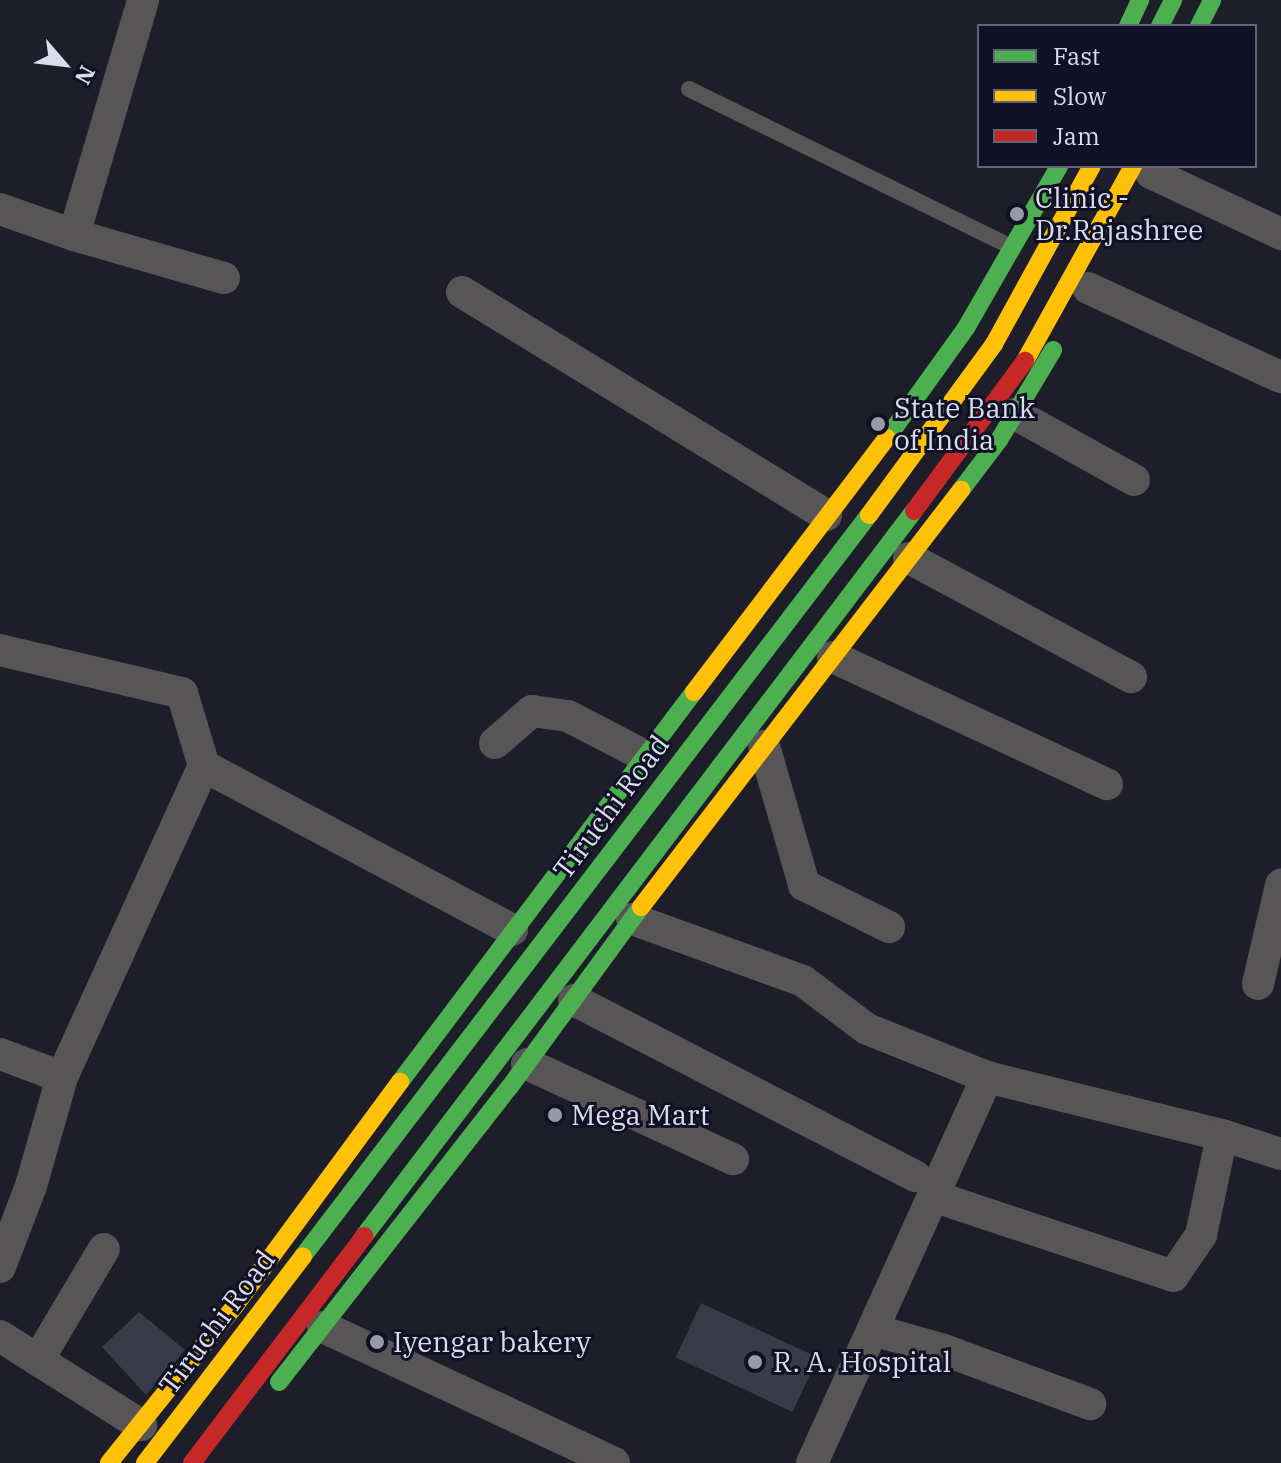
<!DOCTYPE html>
<html>
<head>
<meta charset="utf-8">
<style>
  body { margin:0 }
  #map { position:relative; width:1281px; height:1463px; overflow:hidden; background:#1d1e2a; font-family:"IBM Plex Serif",serif }
  div>[style] { position:absolute }
  [style*='--x'] { left:calc(var(--x)*1px); top:calc(var(--y)*1px); width:calc(var(--w)*1px); rotate:calc(var(--a)*1deg) }
  .building>* { inset:0; background:#3a3b49; transform-origin:0 0 }
  .lane>* { height:16px; margin:-8px; padding:0 8px; transform-origin:8px; border-radius:8px; background:#585556 }
  .street>* { height:32px; margin:-16px; padding:0 16px; transform-origin:16px; border-radius:16px; background:#585556 }
  .fast>* { height:18px; margin:-9px; padding:0 9px; transform-origin:9px; border-radius:9px; background:#4caf50 }
  .slow>* { height:18px; margin:-9px; padding:0 9px; transform-origin:9px; border-radius:9px; background:#ffc107 }
  .jam>* { height:18px; margin:-9px; padding:0 9px; transform-origin:9px; border-radius:9px; background:#c62828 }
  .fast-bridge>* { height:18px; margin:-9px; padding:0 9px; transform-origin:9px; border-radius:9px; background:#4caf50 }
  .dots>* { width:22px; height:22px; translate:-50% -50%; box-sizing:border-box; border:4px solid #101125; border-radius:50% }
  span { translate:-50% -50%; white-space:nowrap; text-align:center; line-height:1.15; -webkit-text-stroke:6px #101125; paint-order:stroke }
  .poi-label { font-size:28px; color:#dadceb }
  .left { translate:0 -50%; text-align:left }
  .street-label { font-size:28px; color:#dadceb }
  .legend { position:absolute; left:977px; top:24px; width:280px; height:144px; box-sizing:border-box; background:#101125; border:2px solid #616274; margin:0; padding:10px 14px; list-style:none; font-size:24px; color:#dadceb }
  .legend li { display:flex; align-items:center; gap:16px; height:40px }
  .legend b { width:40px; border:2px solid #616274 }
  .north { position:absolute; left:24px; top:24px; width:80px; height:80px; -webkit-text-stroke:6px #101125; paint-order:stroke; rotate:118deg; font-size:22px; font-weight:700; line-height:32px; text-align:center; color:#dadceb }
  .north::after { content:''; display:block; margin:auto; width:28px; height:36px; background:#dadceb; clip-path:polygon(50% 0,100% 100%,50% 72%,0 100%) }
</style>
</head>
<body>
<div id="map">
  <div class="building">
    <div style="left:701px;top:1303px;width:129px;height:60px;rotate:25deg"></div>
    <div style="clip-path:polygon(139px 1312px,185px 1350px,146px 1395px,102px 1347px)"></div>
  </div>
  <div class="lane">
    <div style="--x:689;--y:89;--w:356;--a:26.1"></div>
  </div>
  <div class="street">
    <div style="--x:1151;--y:173;--w:144;--a:25.1"></div>
    <div style="--x:0;--y:209;--w:78;--a:19.4"></div>
    <div style="--x:74;--y:235;--w:245;--a:-73.6"></div>
    <div style="--x:74;--y:235;--w:156;--a:16"></div>
    <div style="--x:1088;--y:288;--w:213;--a:24.8"></div>
    <div style="--x:462;--y:292;--w:427;--a:31.5"></div>
    <div style="--x:1015;--y:414;--w:136;--a:29"></div>
    <div style="--x:909;--y:558;--w:252;--a:28.2"></div>
    <div style="--x:0;--y:650;--w:187;--a:13.3"></div>
    <div style="--x:182;--y:693;--w:76;--a:73.2"></div>
    <div style="--x:833;--y:657;--w:302;--a:24.9"></div>
    <div style="--x:495;--y:743;--w:49;--a:-40.9"></div>
    <div style="--x:532;--y:711;--w:36;--a:8"></div>
    <div style="--x:568;--y:716;--w:87;--a:27.5"></div>
    <div style="--x:764;--y:746;--w:145;--a:73.9"></div>
    <div style="--x:804;--y:885;--w:95;--a:26.3"></div>
    <div style="--x:632;--y:919;--w:182;--a:19.9"></div>
    <div style="--x:803;--y:981;--w:80;--a:36.9"></div>
    <div style="--x:867;--y:1029;--w:129;--a:21.8"></div>
    <div style="--x:987;--y:1077;--w:242;--a:13.9"></div>
    <div style="--x:1222;--y:1135;--w:62;--a:17.9"></div>
    <div style="--x:1258;--y:984;--w:102;--a:-76.9"></div>
    <div style="--x:574;--y:1000;--w:384;--a:27.3"></div>
    <div style="--x:0;--y:1054;--w:66;--a:20.4"></div>
    <div style="--x:527;--y:1064;--w:227;--a:24.8"></div>
    <div style="--x:933;--y:1196;--w:253;--a:18.4"></div>
    <div style="--x:1173;--y:1276;--w:50;--a:-55.7"></div>
    <div style="--x:1201;--y:1235;--w:102;--a:-78.1"></div>
    <div style="--x:0;--y:1267;--w:87;--a:-69.1"></div>
    <div style="--x:31;--y:1186;--w:113;--a:-74.1"></div>
    <div style="--x:62;--y:1077;--w:342;--a:-65.5"></div>
    <div style="--x:204;--y:766;--w:349;--a:28"></div>
    <div style="--x:323;--y:1327;--w:321;--a:25"></div>
    <div style="--x:873;--y:1330;--w:74;--a:15.7"></div>
    <div style="--x:944;--y:1350;--w:156;--a:20.3"></div>
    <div style="--x:0;--y:1336;--w:167;--a:32.3"></div>
    <div style="--x:38;--y:1360;--w:129;--a:-59.3"></div>
    <div style="--x:812;--y:1463;--w:424;--a:-65.6"></div>
  </div>
  <div class="fast">
    <div style="--x:1128;--y:26;--w:29;--a:-65"></div>
    <div style="--x:887;--y:438;--w:135;--a:-54.3"></div>
    <div style="--x:966;--y:328;--w:187;--a:-60.1"></div>
    <div style="--x:961;--y:490;--w:63;--a:-52.8"></div>
    <div style="--x:999;--y:440;--w:105;--a:-59"></div>
    <div style="--x:400;--y:1082;--w:488;--a:-53"></div>
    <div style="--x:364;--y:1236;--w:910;--a:-52.82"></div>
    <div style="--x:303;--y:1256;--w:932;--a:-52.63"></div>
    <div style="--x:279;--y:1382;--w:373;--a:-52"></div>
    <div style="--x:509;--y:1088;--w:224;--a:-53.9"></div>
  </div>
  <div class="slow">
    <div style="--x:1025;--y:361;--w:223;--a:-61"></div>
    <div style="--x:869;--y:515;--w:212;--a:-53.8"></div>
    <div style="--x:994;--y:344;--w:203;--a:-61.2"></div>
    <div style="--x:694;--y:692;--w:319;--a:-52.8"></div>
    <div style="--x:641;--y:907;--w:526;--a:-52.5"></div>
    <div style="--x:109;--y:1463;--w:205;--a:-51.3"></div>
    <div style="--x:237;--y:1303;--w:275;--a:-53.6"></div>
    <div style="--x:145;--y:1463;--w:260;--a:-52.6"></div>
  </div>
  <div class="jam">
    <div style="--x:914;--y:511;--w:187;--a:-53.5"></div>
    <div style="--x:192;--y:1463;--w:285;--a:-52.8"></div>
  </div>
  <div class="fast-bridge">
    <div style="--x:1160;--y:26;--w:29;--a:-63"></div>
    <div style="--x:1199;--y:26;--w:29;--a:-63"></div>
  </div>
  <div class="dots">
    <div style="left:1017px;top:214px;background:#989aa7"></div>
    <div style="left:878px;top:424px;background:#989aa7"></div>
    <div style="left:555px;top:1115px;background:#989aa7"></div>
    <div style="left:377px;top:1342px;background:#989aa7"></div>
    <div style="left:755px;top:1362px;background:#989aa7"></div>
  </div>
  <div class="poi-label">
    <span class="left" style="left:1035px;top:214px">Clinic -<br>Dr.Rajashree</span>
    <span class="left" style="left:894px;top:424px">State Bank<br>of India</span>
    <span class="left" style="left:571px;top:1115px">Mega Mart</span>
    <span class="left" style="left:393px;top:1342px">Iyengar bakery</span>
    <span class="left" style="left:773px;top:1362px">R. A. Hospital</span>
  </div>
  <div class="street-label">
    <span style="left:611px;top:807px;rotate:-53deg">Tiruchi Road</span>
    <span style="left:217px;top:1322px;rotate:-53deg">Tiruchi Road</span>
  </div>
  <ul class="legend">
  <li><b style="height:10px;background:#4caf50"></b>Fast</li>
  <li><b style="height:10px;background:#ffc107"></b>Slow</li>
  <li><b style="height:10px;background:#c62828"></b>Jam</li>
  </ul>
  <div class="north">N</div>
</div>
</body>
</html>
